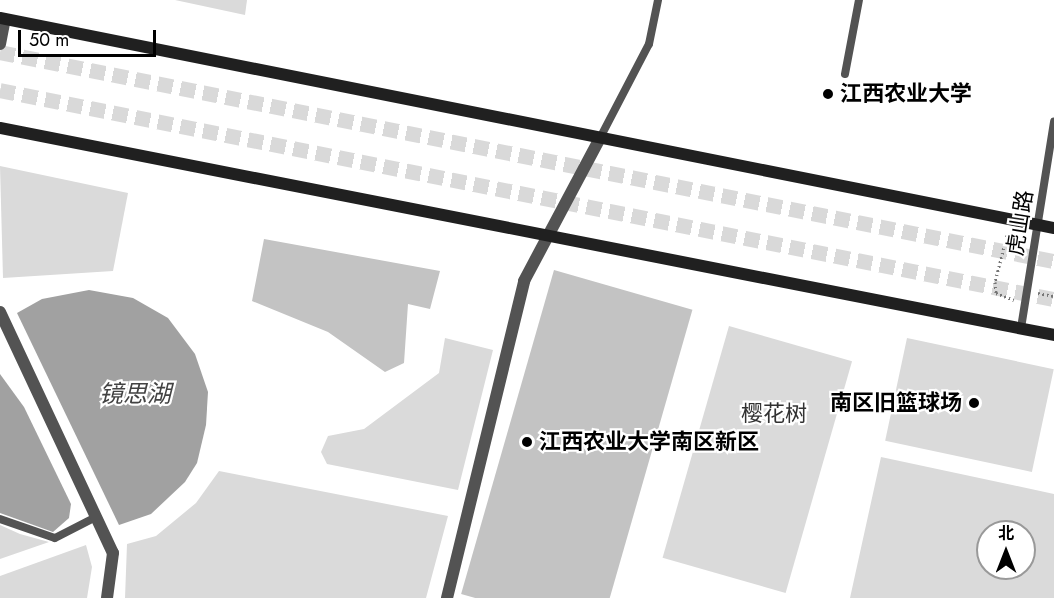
<!DOCTYPE html>
<html>
<head>
<meta charset="utf-8">
<style>
  body { margin:0 }
  #map { position:relative; width:1054px; height:598px; overflow:hidden; background:#fff; font-family:Jost,"Noto Sans SC",sans-serif }
  div>[style] { position:absolute }
  [style*='--x'] { left:calc(var(--x)*1px); top:calc(var(--y)*1px); width:calc(var(--w)*1px); rotate:calc(var(--a)*1deg) }
  .green>* { inset:0; background:#dadada; transform-origin:0 0 }
  .water>* { inset:0; background:#a1a1a1 }
  .building>* { inset:0; background:#c3c3c3; transform-origin:0 0 }
  .primary-tunnel>* { height:15px; margin-top:-7.5px; transform-origin:0; background:repeating-linear-gradient(90deg,#d9d9d9 0 15px,transparent 0 23px) }
  .path>* { height:3px; margin-top:-1.5px; transform-origin:0; background:repeating-linear-gradient(90deg,#757575 0 1.5px,transparent 0 4.5px) }
  .service>* { height:8px; margin:-4px; padding:0 4px; transform-origin:4px; border-radius:4px; background:#535353 }
  .tertiary>* { height:12px; margin:-6px; padding:0 6px; transform-origin:6px; border-radius:6px; background:#535353 }
  .secondary>* { height:12px; margin:-6px; padding:0 6px; transform-origin:6px; border-radius:6px; background:#202020 }
  .dots>* { width:16px; height:16px; translate:-50% -50%; box-sizing:border-box; border:3px solid #fff; border-radius:50% }
  span { translate:-50% -50%; white-space:nowrap; text-align:center; line-height:1.15; -webkit-text-stroke:4.5px #fff; paint-order:stroke }
  .poi-label { font-size:22px; color:#000; font-weight:700 }
  .left { translate:0 -50%; text-align:left }
  .right { translate:-100% -50%; text-align:right }
  .street-label { font-size:22px; color:#000 }
  .park-label { font-size:22px; color:#313131 }
  .water-label { font-size:24px; color:#424242; font-style:italic }
  .north { position:absolute; left:976px; top:520px; width:60px; height:60px; box-sizing:border-box; background:#fff; border:2px solid #999; border-radius:50%; rotate:0deg; font-size:16px; font-weight:700; line-height:24px; text-align:center; color:#000 }
  .north::after { content:''; display:block; margin:auto; width:21px; height:27px; background:#000; clip-path:polygon(50% 0,100% 100%,50% 72%,0 100%) }
  .scale { position:absolute; left:18px; top:30px; width:138px; height:27px; box-sizing:border-box; border:3px solid #000; border-top:0; padding-left:8px; font-size:18px; line-height:21px; white-space:nowrap; color:#000; -webkit-text-stroke:4px #fff; paint-order:stroke }
</style>
</head>
<body>
<div id="map">
  <div class="green">
    <div style="clip-path:polygon(175px 0,247px 0,245px 15px)"></div>
    <div style="clip-path:polygon(0 166px,128px 193px,113px 271px,3px 278px)"></div>
    <div style="left:729px;top:326px;width:128px;height:241px;rotate:16deg"></div>
    <div style="clip-path:polygon(445px 338px,493px 350px,458px 490px,327px 464px,321px 452px,328px 436px,364px 429px,439px 373px)"></div>
    <div style="left:907px;top:338px;width:150px;height:105px;rotate:12deg"></div>
    <div style="clip-path:polygon(evenodd,881px 457px,1054px 494px,1054px 598px,850px 598px,881px 457px,988px 532px,1024px 532px,1024px 568px,988px 568px,988px 532px)"></div>
    <div style="clip-path:polygon(219px 471px,448px 516px,426px 598px,125px 598px,127px 544px,156px 536px,196px 503px)"></div>
    <div style="clip-path:polygon(0 525px,20px 534px,49px 542px,0 559px)"></div>
    <div style="clip-path:polygon(86px 545px,92px 567px,87px 598px,0 598px,0 576px)"></div>
  </div>
  <div class="water">
    <div style="clip-path:polygon(89px 290px,133px 298px,168px 318px,195px 354px,208px 392px,206px 425px,197px 463px,185px 482px,151px 514px,119px 525px,17px 313px,42px 299px)"></div>
    <div style="clip-path:polygon(0 374px,24px 407px,71px 504px,69px 518px,53px 532px,0 513px)"></div>
  </div>
  <div class="building">
    <div style="clip-path:polygon(264px 239px,440px 271px,430px 309px,408px 304px,404px 363px,385px 372px,328px 332px,252px 301px)"></div>
    <div style="left:554px;top:270px;width:144px;height:337px;rotate:16deg"></div>
  </div>
  <div class="primary-tunnel">
    <div style="--x:0;--y:52;--w:1075;--a:11.22"></div>
    <div style="--x:0;--y:90;--w:1075;--a:11.22"></div>
  </div>
  <div class="path">
    <div style="--x:1007;--y:235;--w:49;--a:104.3"></div>
    <div style="--x:995;--y:282;--w:11;--a:85"></div>
    <div style="--x:996;--y:293;--w:19;--a:21"></div>
    <div style="--x:1038;--y:293;--w:16;--a:11"></div>
  </div>
  <div class="service">
    <div style="--x:845;--y:74;--w:75;--a:-79.3"></div>
    <div style="--x:600;--y:138;--w:106;--a:-62.5"></div>
    <div style="--x:649;--y:44;--w:45;--a:-78.4"></div>
    <div style="--x:1021;--y:328;--w:209;--a:-80.9"></div>
    <div style="--x:0;--y:519;--w:58;--a:19.1"></div>
    <div style="--x:55;--y:538;--w:46;--a:-27.1"></div>
  </div>
  <div class="tertiary">
    <div style="--x:0;--y:44;--w:25;--a:-79"></div>
    <div style="--x:0;--y:312;--w:266;--a:64.9"></div>
    <div style="--x:113;--y:553;--w:45;--a:97.6"></div>
    <div style="--x:447;--y:598;--w:326;--a:-76.3"></div>
    <div style="--x:524;--y:281;--w:162;--a:-62"></div>
  </div>
  <div class="secondary">
    <div style="--x:0;--y:18;--w:1075;--a:11.27"></div>
    <div style="--x:0;--y:128;--w:1074;--a:11.11"></div>
  </div>
  <div class="dots">
    <div style="left:828px;top:94px;background:#000"></div>
    <div style="left:974px;top:403px;background:#000"></div>
    <div style="left:527px;top:442px;background:#000"></div>
  </div>
  <div class="poi-label">
    <span class="left" style="left:840px;top:94px">江西农业大学</span>
    <span class="right" style="left:962px;top:403px">南区旧篮球场</span>
    <span class="left" style="left:539px;top:442px">江西农业大学南区新区</span>
  </div>
  <div class="street-label">
    <span style="left:1020px;top:223px;rotate:-81deg">虎山路</span>
  </div>
  <div class="park-label">
    <span style="left:774px;top:414px">樱花树</span>
  </div>
  <div class="water-label">
    <span style="left:135px;top:394px">镜思湖</span>
  </div>
  <div class="north">北</div>
  <div class="scale">50 m</div>
</div>
</body>
</html>
